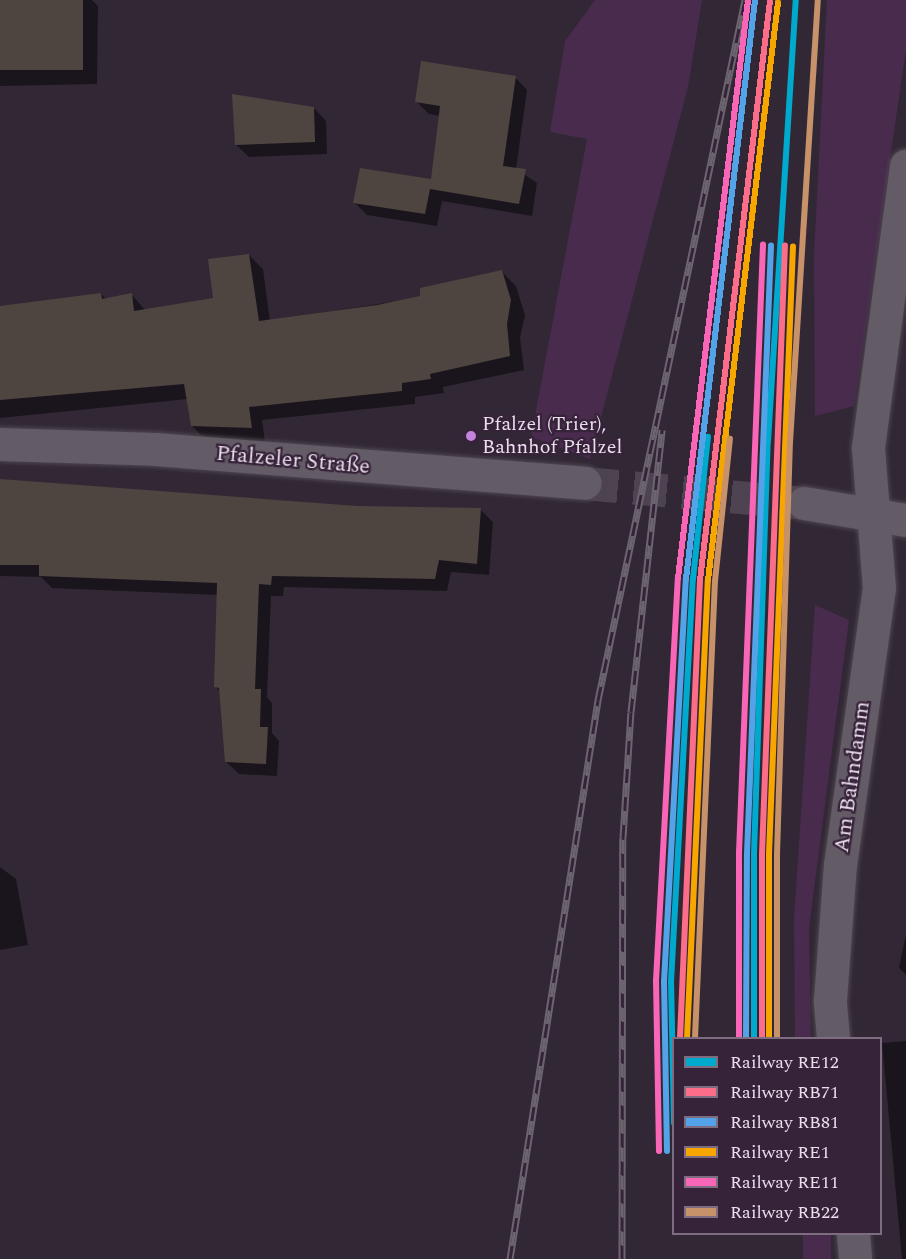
<!DOCTYPE html>
<html>
<head>
<meta charset="utf-8">
<style>
  body { margin:0 }
  #map { position:relative; width:906px; height:1259px; overflow:hidden; background:#322835; font-family:Spectral,serif }
  div>[style] { position:absolute }
  [style*='--x'] { left:calc(var(--x)*1px); top:calc(var(--y)*1px); width:calc(var(--w)*1px); rotate:calc(var(--a)*1deg) }
  .green>* { inset:0; background:#482b4d; transform-origin:0 0 }
  .shadow>* { inset:0; background:#0007 }
  .building>* { inset:0; background:#4e4440; transform-origin:0 0 }
  .minor-tunnel>* { height:33px; margin-top:-16.5px; transform-origin:0; background:repeating-linear-gradient(90deg,#4e4350 0 33px,transparent 0 49px) }
  .roads { filter:drop-shadow(0 0 2px #4f4651) drop-shadow(0 0 2px #4f4651) }
  .minor>* { height:33px; margin:-16.5px; padding:0 16.5px; transform-origin:16.5px; border-radius:16.5px; background:#635b65 }
  .rail>* { height:7px; margin-top:-3.5px; transform-origin:0; background:repeating-linear-gradient(90deg,#36233a 0 14px,#6c646e 0 28px); box-sizing:border-box; border-block:2px solid #6c646e }
  .rail-1>* { height:6px; margin:-3px; padding:0 3px; transform-origin:3px; border-radius:3px; background:#00a9ce }
  .rail-2>* { height:6px; margin:-3px; padding:0 3px; transform-origin:3px; border-radius:3px; background:#fb6d88 }
  .rail-3>* { height:6px; margin:-3px; padding:0 3px; transform-origin:3px; border-radius:3px; background:#53a3e8 }
  .rail-4>* { height:6px; margin:-3px; padding:0 3px; transform-origin:3px; border-radius:3px; background:#f7a600 }
  .rail-5>* { height:6px; margin:-3px; padding:0 3px; transform-origin:3px; border-radius:3px; background:#fa66b7 }
  .rail-6>* { height:6px; margin:-3px; padding:0 3px; transform-origin:3px; border-radius:3px; background:#c7916a }
  .dots>* { width:16px; height:16px; translate:-50% -50%; box-sizing:border-box; border:3px solid #36233a; border-radius:50% }
  span { translate:-50% -50%; white-space:nowrap; text-align:center; line-height:1.15; -webkit-text-stroke:4.5px #36233a; paint-order:stroke }
  .bus-label { font-size:20px; color:#eaddec }
  .left { translate:0 -50%; text-align:left }
  .street-label { font-size:22px; color:#eaddec }
  .legend { position:absolute; left:672px; top:1037px; width:210px; height:198px; box-sizing:border-box; background:#36233a; border:2px solid #7e6d81; margin:0; padding:8px 10px; list-style:none; font-size:18px; color:#eaddec }
  .legend li { display:flex; align-items:center; gap:12px; height:30px }
  .legend b { width:30px; border:2px solid #7e6d81 }
</style>
</head>
<body>
<div id="map">
  <div class="green">
    <div style="clip-path:polygon(595px 0,702px 0,688px 87px,590px 459px,531px 437px,587px 139px,550px 132px,565px 41px)"></div>
    <div style="clip-path:polygon(827px 0,906px 0,906px 49px,854px 406px,815px 416px,814px 256px)"></div>
    <div style="clip-path:polygon(815px 605px,849px 620px,809px 928px,811px 1038px,795px 1038px,794px 919px)"></div>
    <div style="left:803px;top:1234px;width:28px;height:25px"></div>
  </div>
  <div class="shadow">
    <div style="clip-path:polygon(0 0,92px 0,98px 6px,97px 84px,0 86px)"></div>
    <div style="clip-path:polygon(515px 77px,527px 90px,516px 169px,537px 183px,532px 216px,442px 201px,437px 226px,367px 215px,355px 203px,432px 180px,440px 116px,429px 114px,417px 102px)"></div>
    <div style="clip-path:polygon(314px 108px,326px 121px,327px 154px,249px 157px,236px 145px)"></div>
    <div style="clip-path:polygon(249px 255px,263px 269px,270px 321px,422px 297px,502px 272px,516px 286px,525px 315px,520px 338px,524px 370px,443px 387px,444px 393px,415px 397px,415px 404px,262px 420px,265px 442px,206px 440px,192px 426px,188px 399px,0 418px,0 308px,101px 294px,106px 299px,131px 294px,145px 310px,215px 300px)"></div>
    <div style="clip-path:polygon(0 482px,357px 508px,481px 510px,493px 522px,489px 575px,451px 572px,447px 591px,284px 587px,283px 596px,271px 596px,267px 697px,272px 703px,272px 733px,279px 741px,277px 776px,239px 774px,226px 762px,221px 693px,215px 686px,218px 595px,52px 588px,41px 577px,0 576px)"></div>
    <div style="clip-path:polygon(0 867px,16px 879px,28px 945px,0 950px)"></div>
    <div style="clip-path:polygon(906px 934px,906px 975px,899px 968px)"></div>
    <div style="clip-path:polygon(906px 1041px,906px 1259px,902px 1259px,882px 1043px)"></div>
  </div>
  <div class="building">
    <div style="left:0;top:0;width:83px;height:70px"></div>
    <div style="clip-path:polygon(421px 61px,516px 76px,503px 166px,526px 169px,519px 204px,430px 189px,425px 214px,353px 203px,360px 168px,431px 179px,440px 106px,415px 102px)"></div>
    <div style="clip-path:polygon(232px 94px,314px 107px,315px 142px,235px 145px)"></div>
    <div style="clip-path:polygon(249px 254px,259px 321px,377px 305px,420px 296px,420px 288px,502px 270px,511px 300px,507px 324px,510px 356px,430px 374px,431px 379px,402px 383px,402px 391px,249px 407px,252px 428px,191px 426px,184px 384px,0 400px,0 306px,101px 293px,102px 299px,132px 293px,134px 311px,213px 298px,208px 259px)"></div>
    <div style="clip-path:polygon(0 479px,357px 506px,481px 508px,477px 564px,439px 560px,435px 579px,272px 576px,271px 585px,259px 584px,255px 689px,261px 689px,260px 727px,268px 727px,266px 764px,225px 762px,219px 688px,214px 687px,217px 583px,39px 576px,39px 565px,0 565px)"></div>
  </div>
  <div class="minor-tunnel">
    <div style="--x:585;--y:483;--w:220;--a:5.2"></div>
  </div>
  <div class="roads">
    <div class="minor">
      <div style="--x:0;--y:444;--w:155;--a:1.8"></div>
      <div style="--x:155;--y:449;--w:431;--a:4.5"></div>
      <div style="--x:804;--y:503;--w:103;--a:9.5"></div>
      <div style="--x:833;--y:1038;--w:38;--a:-95"></div>
      <div style="--x:830;--y:1000;--w:135;--a:-85.8"></div>
      <div style="--x:840;--y:865;--w:280;--a:-82"></div>
      <div style="--x:879;--y:588;--w:141;--a:-94.5"></div>
      <div style="--x:868;--y:447;--w:284;--a:-82.3"></div>
      <div style="--x:853;--y:1234;--w:25;--a:85"></div>
    </div>
  </div>
  <div class="rail">
    <div style="--x:510;--y:1259;--w:566;--a:-81.05"></div>
    <div style="--x:598;--y:700;--w:715;--a:-78.14"></div>
    <div style="--x:622;--y:1259;--w:421;--a:-89.9"></div>
    <div style="--x:623;--y:838;--w:126;--a:-86.4"></div>
    <div style="--x:631;--y:712;--w:284;--a:-83.7"></div>
  </div>
  <div class="rail-1">
    <div style="--x:754;--y:1038;--w:184;--a:-90"></div>
    <div style="--x:754;--y:854;--w:413;--a:-88.1"></div>
    <div style="--x:768;--y:441;--w:442;--a:-86.4"></div>
    <div style="--x:674;--y:1123;--w:141;--a:-91.2"></div>
    <div style="--x:671;--y:982;--w:404;--a:-86.9"></div>
    <div style="--x:693;--y:579;--w:143;--a:-84"></div>
  </div>
  <div class="rail-2">
    <div style="--x:680;--y:1038;--w:458;--a:-87.5"></div>
    <div style="--x:700;--y:580;--w:583;--a:-83.11"></div>
    <div style="--x:762;--y:1038;--w:184;--a:-90"></div>
    <div style="--x:762;--y:854;--w:609;--a:-87.84"></div>
  </div>
  <div class="rail-3">
    <div style="--x:746;--y:1038;--w:184;--a:-89.7"></div>
    <div style="--x:747;--y:854;--w:609;--a:-87.74"></div>
    <div style="--x:667;--y:1151;--w:169;--a:-91"></div>
    <div style="--x:664;--y:982;--w:404;--a:-86.9"></div>
    <div style="--x:686;--y:579;--w:583;--a:-83.2"></div>
  </div>
  <div class="rail-4">
    <div style="--x:687;--y:1038;--w:458;--a:-87.4"></div>
    <div style="--x:708;--y:580;--w:582;--a:-83.09"></div>
    <div style="--x:769;--y:1038;--w:184;--a:-90"></div>
    <div style="--x:769;--y:854;--w:608;--a:-87.74"></div>
  </div>
  <div class="rail-5">
    <div style="--x:739;--y:1038;--w:185;--a:-90"></div>
    <div style="--x:739;--y:853;--w:609;--a:-87.74"></div>
    <div style="--x:659;--y:1151;--w:170;--a:-91"></div>
    <div style="--x:656;--y:981;--w:404;--a:-86.9"></div>
    <div style="--x:678;--y:578;--w:582;--a:-83.09"></div>
  </div>
  <div class="rail-6">
    <div style="--x:695;--y:1038;--w:457;--a:-87.5"></div>
    <div style="--x:715;--y:581;--w:143;--a:-84"></div>
    <div style="--x:777;--y:1038;--w:184;--a:-90"></div>
    <div style="--x:777;--y:854;--w:412;--a:-88.2"></div>
    <div style="--x:790;--y:442;--w:442;--a:-86.4"></div>
  </div>
  <div class="dots">
    <div style="left:471px;top:436px;background:#c483df"></div>
  </div>
  <div class="bus-label">
    <span class="left" style="left:482px;top:436px">Pfalzel (Trier),<br>Bahnhof Pfalzel</span>
  </div>
  <div class="street-label">
    <span style="left:293px;top:460px;rotate:5deg">Pfalzeler Straße</span>
    <span style="left:852px;top:777px;rotate:-82deg">Am Bahndamm</span>
  </div>
  <ul class="legend">
  <li><b style="height:8px;background:#00a9ce"></b>Railway RE12</li>
  <li><b style="height:8px;background:#fb6d88"></b>Railway RB71</li>
  <li><b style="height:8px;background:#53a3e8"></b>Railway RB81</li>
  <li><b style="height:8px;background:#f7a600"></b>Railway RE1</li>
  <li><b style="height:8px;background:#fa66b7"></b>Railway RE11</li>
  <li><b style="height:8px;background:#c7916a"></b>Railway RB22</li>
  </ul>
</div>
</body>
</html>
